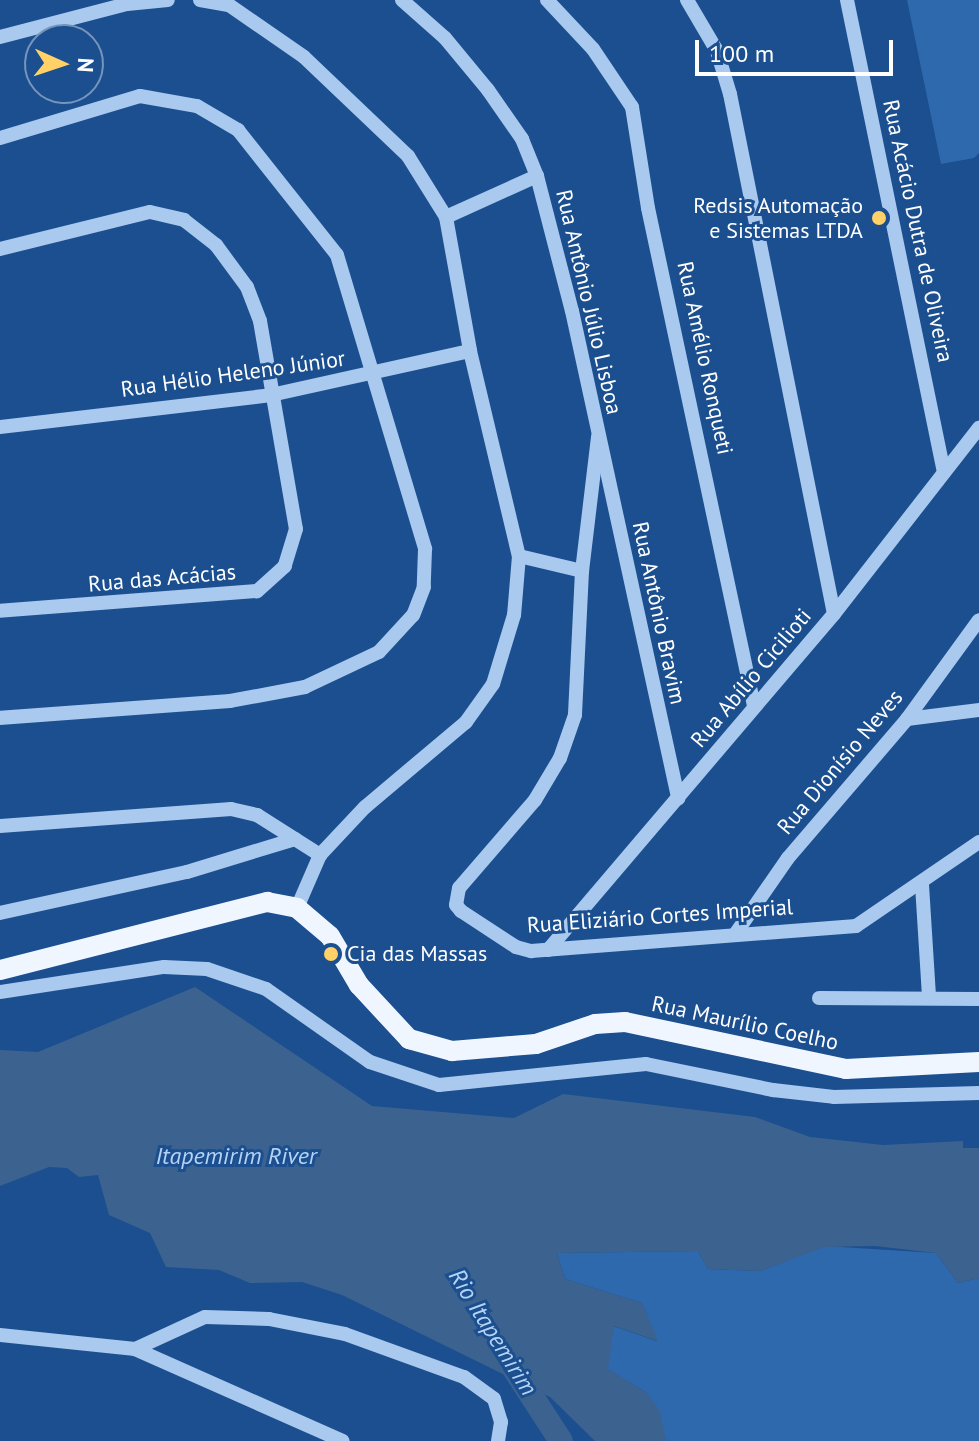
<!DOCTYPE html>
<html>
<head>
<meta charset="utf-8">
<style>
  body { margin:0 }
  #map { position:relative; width:979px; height:1441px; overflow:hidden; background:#1b4f8f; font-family:"PT Sans",sans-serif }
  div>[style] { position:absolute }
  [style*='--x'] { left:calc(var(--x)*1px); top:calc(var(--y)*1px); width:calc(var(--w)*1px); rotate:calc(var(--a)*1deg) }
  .green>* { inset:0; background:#2e69ad }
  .water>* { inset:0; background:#3c6290 }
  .river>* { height:24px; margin:-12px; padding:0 12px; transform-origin:12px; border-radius:12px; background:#3c6290 }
  .minor>* { height:14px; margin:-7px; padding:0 7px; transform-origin:7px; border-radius:7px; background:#a9c9ee }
  .major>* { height:20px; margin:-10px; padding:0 10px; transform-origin:10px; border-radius:10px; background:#f0f6ff }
  .dots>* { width:22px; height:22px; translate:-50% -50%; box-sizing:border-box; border:4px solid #1b4f8f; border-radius:50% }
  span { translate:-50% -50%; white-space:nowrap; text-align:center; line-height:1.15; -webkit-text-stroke:6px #1b4f8f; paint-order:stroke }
  .poi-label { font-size:22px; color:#fff }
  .right { translate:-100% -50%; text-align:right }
  .left { translate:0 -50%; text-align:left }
  .street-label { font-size:22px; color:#fff }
  .water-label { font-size:24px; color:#b5d3f5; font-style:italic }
  .north { position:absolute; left:24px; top:24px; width:80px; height:80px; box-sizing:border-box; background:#1b4f8f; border:2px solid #7695bc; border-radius:50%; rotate:93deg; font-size:22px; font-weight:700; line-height:32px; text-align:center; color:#fff }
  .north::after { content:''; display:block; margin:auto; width:28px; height:36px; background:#ffd166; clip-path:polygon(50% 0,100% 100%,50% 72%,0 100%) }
  .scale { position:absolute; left:695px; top:40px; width:198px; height:36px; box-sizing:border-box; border:4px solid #fff; border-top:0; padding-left:10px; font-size:24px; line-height:28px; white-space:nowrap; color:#fff; -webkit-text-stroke:6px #1b4f8f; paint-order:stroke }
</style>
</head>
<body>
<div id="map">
  <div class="green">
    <div style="clip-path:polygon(907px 0,979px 0,979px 153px,974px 158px,941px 164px)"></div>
    <div style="clip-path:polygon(825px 1246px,936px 1253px,958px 1283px,979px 1278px,979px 1441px,666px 1441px,647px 1393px,607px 1369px,613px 1326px,657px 1341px,642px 1303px,565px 1279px,557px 1253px,698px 1251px,708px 1269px,760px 1271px)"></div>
  </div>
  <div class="water">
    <div style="clip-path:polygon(195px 987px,372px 1106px,514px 1118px,563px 1094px,755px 1117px,810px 1137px,883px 1145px,963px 1141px,963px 1148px,979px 1148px,979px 1278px,958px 1283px,936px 1253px,875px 1246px,825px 1247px,760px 1271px,708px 1269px,698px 1251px,557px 1253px,565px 1279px,642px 1303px,658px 1341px,614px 1326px,608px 1369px,647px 1393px,660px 1411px,666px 1441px,595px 1441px,550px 1397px,342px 1295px,302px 1282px,250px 1283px,219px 1270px,166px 1267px,150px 1233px,109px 1215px,98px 1175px,79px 1177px,67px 1168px,49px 1167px,0 1186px,0 1050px,38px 1052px)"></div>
  </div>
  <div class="river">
    <div style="--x:509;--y:1361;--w:95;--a:57"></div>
  </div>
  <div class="minor">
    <div style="--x:200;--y:0;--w:29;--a:10"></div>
    <div style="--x:229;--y:5;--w:91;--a:34.7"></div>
    <div style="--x:304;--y:57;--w:144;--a:43.6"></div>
    <div style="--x:408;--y:156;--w:72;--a:58.1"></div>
    <div style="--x:446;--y:217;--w:136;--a:79.8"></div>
    <div style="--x:470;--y:351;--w:211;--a:76.6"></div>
    <div style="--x:519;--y:556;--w:59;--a:94.8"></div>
    <div style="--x:514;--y:615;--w:72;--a:106.9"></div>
    <div style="--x:493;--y:684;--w:47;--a:125.4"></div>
    <div style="--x:466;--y:722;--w:132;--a:139.9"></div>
    <div style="--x:365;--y:807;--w:66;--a:133.2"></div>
    <div style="--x:320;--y:855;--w:58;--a:113.5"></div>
    <div style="--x:402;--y:0;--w:57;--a:41.5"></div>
    <div style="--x:445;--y:38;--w:67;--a:50.4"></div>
    <div style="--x:488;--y:90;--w:60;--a:55.2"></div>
    <div style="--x:522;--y:139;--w:40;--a:68"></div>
    <div style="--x:537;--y:176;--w:139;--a:75.5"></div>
    <div style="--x:572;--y:311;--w:499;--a:77.7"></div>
    <div style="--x:547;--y:0;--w:67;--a:46.8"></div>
    <div style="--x:593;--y:49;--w:70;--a:56.1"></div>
    <div style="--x:632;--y:107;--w:102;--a:81"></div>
    <div style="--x:648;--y:208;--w:509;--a:77.98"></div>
    <div style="--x:687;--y:0;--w:59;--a:59.5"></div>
    <div style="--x:717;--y:51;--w:45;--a:73.2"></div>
    <div style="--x:730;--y:94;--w:530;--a:78.69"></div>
    <div style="--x:847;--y:0;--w:482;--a:78.4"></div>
    <div style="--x:0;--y:37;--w:131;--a:-14.6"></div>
    <div style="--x:127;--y:4;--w:41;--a:-5.6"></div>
    <div style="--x:0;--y:138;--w:146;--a:-16.7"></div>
    <div style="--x:140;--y:96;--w:58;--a:10"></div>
    <div style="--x:197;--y:106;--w:48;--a:30.3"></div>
    <div style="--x:238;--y:130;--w:159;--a:51.6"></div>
    <div style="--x:337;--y:255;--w:307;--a:73.3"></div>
    <div style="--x:425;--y:549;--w:38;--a:92"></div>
    <div style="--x:424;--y:587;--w:30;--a:111"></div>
    <div style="--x:413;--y:615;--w:50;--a:132.6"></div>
    <div style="--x:379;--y:652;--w:82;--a:154.7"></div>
    <div style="--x:305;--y:687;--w:76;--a:169.4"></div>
    <div style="--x:230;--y:701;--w:231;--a:175.8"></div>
    <div style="--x:446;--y:217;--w:100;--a:-24.3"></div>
    <div style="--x:0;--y:249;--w:154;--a:-13.9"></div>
    <div style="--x:150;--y:212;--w:35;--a:13"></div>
    <div style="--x:184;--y:220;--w:41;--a:38"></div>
    <div style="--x:216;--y:245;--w:52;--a:53.6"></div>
    <div style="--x:247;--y:287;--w:36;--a:69"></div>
    <div style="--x:260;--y:321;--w:211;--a:80.2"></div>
    <div style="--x:296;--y:529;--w:39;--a:107"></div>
    <div style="--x:285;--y:566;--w:38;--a:138"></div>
    <div style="--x:257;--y:591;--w:258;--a:175.6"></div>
    <div style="--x:0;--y:427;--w:273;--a:-6.7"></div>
    <div style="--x:271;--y:395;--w:204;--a:-12.5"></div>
    <div style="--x:598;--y:437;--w:135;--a:96.8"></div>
    <div style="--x:582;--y:571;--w:144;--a:92.8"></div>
    <div style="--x:575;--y:715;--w:46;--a:109.2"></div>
    <div style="--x:560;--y:758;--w:49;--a:120.8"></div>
    <div style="--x:535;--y:800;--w:116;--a:130.8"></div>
    <div style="--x:459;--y:888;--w:17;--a:100"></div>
    <div style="--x:456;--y:905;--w:8;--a:50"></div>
    <div style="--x:461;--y:911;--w:66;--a:33.2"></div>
    <div style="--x:516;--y:947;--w:16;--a:15"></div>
    <div style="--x:531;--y:951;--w:326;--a:-4.4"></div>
    <div style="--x:856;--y:926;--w:149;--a:-34.3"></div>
    <div style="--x:519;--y:556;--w:65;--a:13.4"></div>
    <div style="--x:907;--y:719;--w:73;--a:-7.1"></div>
    <div style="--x:0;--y:826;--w:232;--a:-4.2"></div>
    <div style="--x:231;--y:809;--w:27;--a:13"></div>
    <div style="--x:257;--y:815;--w:75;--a:32.4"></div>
    <div style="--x:922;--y:885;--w:111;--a:86.4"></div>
    <div style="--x:0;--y:913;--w:191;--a:-12.4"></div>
    <div style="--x:187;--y:872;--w:113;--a:-17"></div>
    <div style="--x:736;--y:933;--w:91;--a:-55.3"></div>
    <div style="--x:788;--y:858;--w:183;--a:-49.4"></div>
    <div style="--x:907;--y:719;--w:122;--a:-54"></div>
    <div style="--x:548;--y:950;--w:441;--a:-49.6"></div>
    <div style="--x:834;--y:614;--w:236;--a:-52.1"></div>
    <div style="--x:0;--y:992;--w:166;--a:-8.7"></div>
    <div style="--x:164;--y:967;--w:43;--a:2.7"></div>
    <div style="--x:207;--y:969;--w:62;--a:18.7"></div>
    <div style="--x:266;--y:989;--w:127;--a:35.1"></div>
    <div style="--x:370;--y:1062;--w:73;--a:18.4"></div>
    <div style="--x:439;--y:1085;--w:208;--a:-5.8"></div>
    <div style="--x:646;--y:1064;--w:130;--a:11.6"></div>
    <div style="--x:773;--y:1090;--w:61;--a:6.5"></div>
    <div style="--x:834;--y:1097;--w:145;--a:-1.6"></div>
    <div style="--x:819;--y:998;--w:160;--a:0.4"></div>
    <div style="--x:0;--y:1335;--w:136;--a:5.9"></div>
    <div style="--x:135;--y:1349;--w:227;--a:23.9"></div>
    <div style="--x:135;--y:1349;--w:77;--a:-24.6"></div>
    <div style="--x:205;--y:1317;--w:64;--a:1.8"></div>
    <div style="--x:269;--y:1319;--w:77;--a:11.2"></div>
    <div style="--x:345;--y:1334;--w:127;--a:19.9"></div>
    <div style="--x:464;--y:1377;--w:37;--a:36"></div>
    <div style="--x:494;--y:1399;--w:24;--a:73"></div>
    <div style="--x:501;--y:1422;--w:19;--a:99"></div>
  </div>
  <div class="major">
    <div style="--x:0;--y:970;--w:276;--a:-14.3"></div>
    <div style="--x:267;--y:902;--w:31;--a:11"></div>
    <div style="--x:297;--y:908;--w:43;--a:40.3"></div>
    <div style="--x:330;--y:936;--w:57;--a:59.4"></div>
    <div style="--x:359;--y:985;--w:74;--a:47.2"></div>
    <div style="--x:409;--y:1039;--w:45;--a:15.6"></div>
    <div style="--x:452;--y:1051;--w:84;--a:-4.8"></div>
    <div style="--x:536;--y:1044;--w:62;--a:-18.7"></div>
    <div style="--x:595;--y:1024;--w:30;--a:-4"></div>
    <div style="--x:625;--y:1022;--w:226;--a:12"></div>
    <div style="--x:846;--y:1069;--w:133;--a:-3"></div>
  </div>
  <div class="dots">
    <div style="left:879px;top:218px;background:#ffd166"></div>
    <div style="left:331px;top:954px;background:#ffd166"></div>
  </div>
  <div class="poi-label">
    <span class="right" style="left:863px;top:218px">Redsis Automação<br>e Sistemas LTDA</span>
    <span class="left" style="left:347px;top:954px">Cia das Massas</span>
  </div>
  <div class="street-label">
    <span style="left:918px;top:231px;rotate:78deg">Rua Acácio Dutra de Oliveira</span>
    <span style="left:589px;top:302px;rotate:77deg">Rua Antônio Júlio Lisboa</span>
    <span style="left:705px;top:358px;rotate:78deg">Rua Amélio Ronqueti</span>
    <span style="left:233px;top:374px;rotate:-8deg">Rua Hélio Heleno Júnior</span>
    <span style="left:162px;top:578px;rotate:-5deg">Rua das Acácias</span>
    <span style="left:659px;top:613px;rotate:78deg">Rua Antônio Bravim</span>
    <span style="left:751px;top:678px;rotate:-50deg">Rua Abílio Cicilioti</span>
    <span style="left:840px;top:762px;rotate:-50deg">Rua Dionísio Neves</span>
    <span style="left:660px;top:916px;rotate:-4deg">Rua Eliziário Cortes Imperial</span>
    <span style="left:745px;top:1023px;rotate:12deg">Rua Maurílio Coelho</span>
  </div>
  <div class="water-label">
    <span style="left:236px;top:1156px">Itapemirim River</span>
    <span style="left:493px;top:1332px;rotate:58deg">Rio Itapemirim</span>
  </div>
  <div class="north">N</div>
  <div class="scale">100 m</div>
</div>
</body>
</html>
